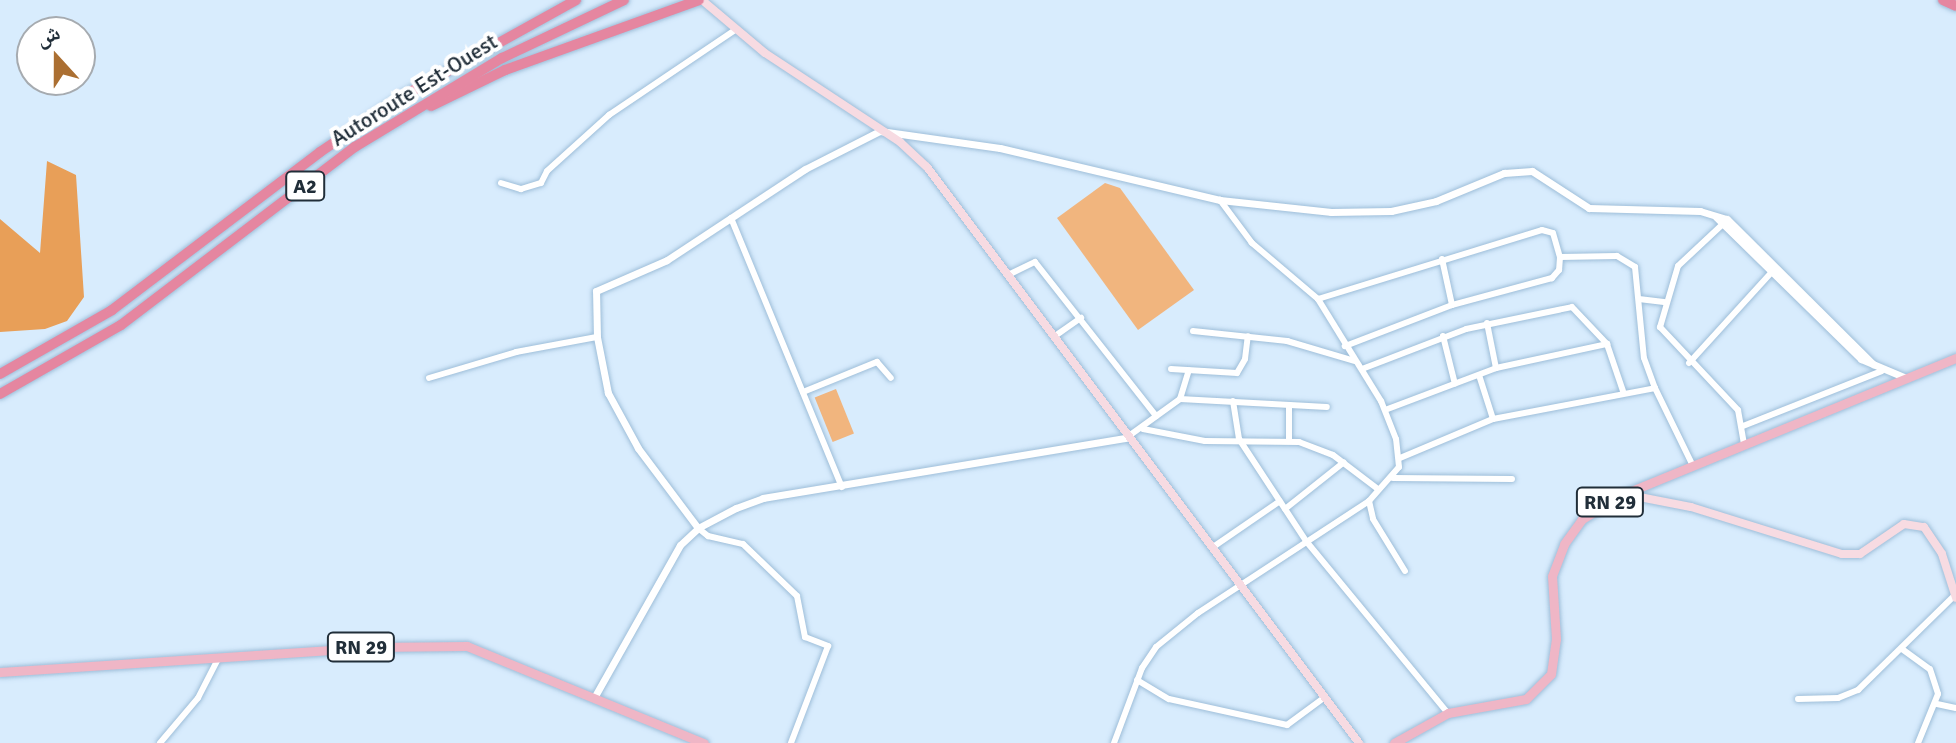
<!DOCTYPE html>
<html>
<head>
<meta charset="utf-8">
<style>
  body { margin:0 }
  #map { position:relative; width:1956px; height:743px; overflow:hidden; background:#d8ecfd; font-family:Signika,"Noto Naskh Arabic",sans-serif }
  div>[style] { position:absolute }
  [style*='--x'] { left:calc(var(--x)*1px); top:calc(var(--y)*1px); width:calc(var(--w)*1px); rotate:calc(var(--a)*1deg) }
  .green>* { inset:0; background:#f1b57e; transform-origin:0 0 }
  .forest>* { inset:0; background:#e89f58 }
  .roads { filter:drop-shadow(0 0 2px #9ebed9) drop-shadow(0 0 2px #9ebed9) }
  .minor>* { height:6px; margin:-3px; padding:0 3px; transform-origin:3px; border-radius:3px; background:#fff }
  .tertiary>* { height:7px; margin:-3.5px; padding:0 3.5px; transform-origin:3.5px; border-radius:3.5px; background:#fff }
  .secondary>* { height:8px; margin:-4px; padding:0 4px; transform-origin:4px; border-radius:4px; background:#f7dbe2 }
  .primary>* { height:9px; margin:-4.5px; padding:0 4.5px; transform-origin:4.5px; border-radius:4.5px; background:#efb6c6 }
  .motorway>* { height:10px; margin:-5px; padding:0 5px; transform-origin:5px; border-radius:5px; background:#e586a0 }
  span { translate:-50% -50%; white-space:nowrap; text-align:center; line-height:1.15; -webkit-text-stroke:8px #fff; paint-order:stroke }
  .shield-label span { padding:2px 6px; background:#fff; border:2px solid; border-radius:6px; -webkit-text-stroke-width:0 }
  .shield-label { font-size:20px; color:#212e39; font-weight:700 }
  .street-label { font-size:22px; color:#212e39 }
  .north { position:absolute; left:16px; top:16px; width:80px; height:80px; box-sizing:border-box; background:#fff; border:2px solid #a6abb0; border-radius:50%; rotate:339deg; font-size:22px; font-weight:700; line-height:32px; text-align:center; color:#212e39 }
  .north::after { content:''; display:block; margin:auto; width:28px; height:36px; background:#ab6f32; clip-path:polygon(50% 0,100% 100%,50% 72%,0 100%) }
</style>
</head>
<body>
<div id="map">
  <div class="green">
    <div style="clip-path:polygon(1105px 183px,1120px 188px,1194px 290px,1138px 330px,1057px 218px)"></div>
    <div style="left:836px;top:389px;width:48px;height:23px;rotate:68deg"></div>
  </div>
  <div class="forest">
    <div style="clip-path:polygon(47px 161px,76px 175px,84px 297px,67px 321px,45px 329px,0 332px,0 219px,40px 253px)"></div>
  </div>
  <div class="roads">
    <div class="minor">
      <div style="--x:501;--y:183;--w:21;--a:17"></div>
      <div style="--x:521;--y:189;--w:21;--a:-17"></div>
      <div style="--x:541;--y:183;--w:13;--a:-63"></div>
      <div style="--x:547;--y:171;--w:84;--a:-42.1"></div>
      <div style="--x:609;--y:115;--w:152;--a:-34"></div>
      <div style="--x:731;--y:218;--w:291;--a:67.6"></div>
      <div style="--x:1725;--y:222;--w:64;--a:136.9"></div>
      <div style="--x:1678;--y:266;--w:64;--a:106.4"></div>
      <div style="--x:1660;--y:327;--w:114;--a:46.8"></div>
      <div style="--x:1738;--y:410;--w:36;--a:80"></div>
      <div style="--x:1560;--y:257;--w:57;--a:-1"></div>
      <div style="--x:1617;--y:256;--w:21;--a:31"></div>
      <div style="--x:1635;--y:267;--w:91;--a:84.4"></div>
      <div style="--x:1644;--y:358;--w:32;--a:70"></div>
      <div style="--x:1442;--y:259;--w:47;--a:77.7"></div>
      <div style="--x:1008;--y:275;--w:30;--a:-26"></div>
      <div style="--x:1035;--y:262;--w:196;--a:51.8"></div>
      <div style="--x:1318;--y:299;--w:234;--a:-17.1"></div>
      <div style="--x:1542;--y:230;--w:11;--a:15"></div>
      <div style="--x:1553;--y:233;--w:25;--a:74"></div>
      <div style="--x:1560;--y:257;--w:13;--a:94"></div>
      <div style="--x:1559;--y:270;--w:11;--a:131"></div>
      <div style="--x:1552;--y:278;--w:104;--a:164.9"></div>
      <div style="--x:1452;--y:305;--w:115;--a:159"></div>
      <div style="--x:1639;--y:299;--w:25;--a:7"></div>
      <div style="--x:1487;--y:323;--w:46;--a:78.7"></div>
      <div style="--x:1193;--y:331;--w:95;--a:6.1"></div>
      <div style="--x:1287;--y:341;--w:71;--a:16.4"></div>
      <div style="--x:1055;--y:336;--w:32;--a:-35"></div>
      <div style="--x:1443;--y:336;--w:49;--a:76"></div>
      <div style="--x:1689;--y:363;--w:122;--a:-47.7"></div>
      <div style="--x:1171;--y:369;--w:66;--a:3.5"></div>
      <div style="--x:1237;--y:373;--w:16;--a:-60"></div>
      <div style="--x:1245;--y:359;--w:23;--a:-83"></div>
      <div style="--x:1362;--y:369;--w:111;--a:-21"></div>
      <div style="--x:1466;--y:329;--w:108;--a:-11.7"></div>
      <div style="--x:1572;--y:307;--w:51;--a:46.6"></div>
      <div style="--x:1607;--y:344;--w:50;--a:71.2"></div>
      <div style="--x:1479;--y:375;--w:46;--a:72.3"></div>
      <div style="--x:429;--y:378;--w:91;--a:-16.6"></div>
      <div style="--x:516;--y:352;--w:82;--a:-10.5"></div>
      <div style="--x:803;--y:392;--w:80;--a:-22.1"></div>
      <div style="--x:877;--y:362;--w:21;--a:49"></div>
      <div style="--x:1180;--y:399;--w:30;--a:-73"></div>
      <div style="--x:1233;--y:401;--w:38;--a:81"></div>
      <div style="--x:1239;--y:439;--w:122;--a:56.7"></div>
      <div style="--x:1306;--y:541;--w:223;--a:50.5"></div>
      <div style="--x:1289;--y:405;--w:35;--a:90"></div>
      <div style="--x:1385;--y:410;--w:119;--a:-20.7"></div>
      <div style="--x:1496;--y:368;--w:114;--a:-12.2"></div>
      <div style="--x:1743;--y:426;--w:149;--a:-21.6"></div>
      <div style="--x:1143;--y:429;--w:63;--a:11"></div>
      <div style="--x:1205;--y:441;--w:94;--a:0.6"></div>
      <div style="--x:1299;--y:442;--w:36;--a:21"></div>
      <div style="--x:1333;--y:455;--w:56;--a:37.1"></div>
      <div style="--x:1126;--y:438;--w:67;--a:-35.8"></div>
      <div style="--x:1180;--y:399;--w:147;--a:3.1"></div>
      <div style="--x:1400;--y:458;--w:101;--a:-22.8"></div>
      <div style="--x:1493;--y:419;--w:165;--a:-10.8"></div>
      <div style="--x:1655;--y:388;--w:87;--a:64"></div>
      <div style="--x:1393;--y:478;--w:119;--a:0.5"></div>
      <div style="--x:1369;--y:501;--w:18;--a:77"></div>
      <div style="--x:1373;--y:519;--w:61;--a:58.4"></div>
      <div style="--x:1285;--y:509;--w:75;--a:-38.5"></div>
      <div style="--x:698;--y:528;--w:13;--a:39"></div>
      <div style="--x:708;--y:536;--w:36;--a:13"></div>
      <div style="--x:743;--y:544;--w:75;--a:43.9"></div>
      <div style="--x:797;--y:596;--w:42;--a:79"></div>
      <div style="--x:805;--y:637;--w:25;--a:21"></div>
      <div style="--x:828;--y:646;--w:104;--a:110.9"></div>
      <div style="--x:1213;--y:547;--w:81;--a:-34.5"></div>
      <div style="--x:1902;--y:649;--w:34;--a:36"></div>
      <div style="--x:1930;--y:669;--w:26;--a:72"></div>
      <div style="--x:1938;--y:694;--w:53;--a:112.2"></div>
      <div style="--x:1137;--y:680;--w:37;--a:31"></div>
      <div style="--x:1169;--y:699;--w:121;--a:12.4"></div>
      <div style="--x:1287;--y:725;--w:47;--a:-36.4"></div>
      <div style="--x:1798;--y:699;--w:40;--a:-1.4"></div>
      <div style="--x:1838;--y:698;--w:22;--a:-22"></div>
      <div style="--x:1858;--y:690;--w:134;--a:-44.4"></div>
      <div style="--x:1937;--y:704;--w:19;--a:12"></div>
      <div style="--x:160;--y:743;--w:59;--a:-49.8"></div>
      <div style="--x:198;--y:698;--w:46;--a:-62.9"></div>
      <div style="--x:1114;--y:743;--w:80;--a:-69.5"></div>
      <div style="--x:1142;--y:668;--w:25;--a:-56"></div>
      <div style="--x:1156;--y:647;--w:54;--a:-39"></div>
      <div style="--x:1198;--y:613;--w:204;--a:-33.2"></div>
      <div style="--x:1369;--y:501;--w:45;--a:-48.6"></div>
      <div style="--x:1399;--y:467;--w:28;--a:-96"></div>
      <div style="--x:1396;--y:439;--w:41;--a:-111.5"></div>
      <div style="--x:1381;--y:401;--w:120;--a:-121.7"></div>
      <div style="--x:1318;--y:299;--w:87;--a:-139.7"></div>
      <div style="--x:1252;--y:243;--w:54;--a:-126.7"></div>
    </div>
    <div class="tertiary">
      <div style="--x:1716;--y:217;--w:203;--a:44.4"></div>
      <div style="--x:1861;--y:359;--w:49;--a:22.9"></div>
      <div style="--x:698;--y:528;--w:100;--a:-126.9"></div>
      <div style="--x:638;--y:448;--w:63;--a:-118.6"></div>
      <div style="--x:608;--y:393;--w:57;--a:-101.1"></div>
      <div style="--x:597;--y:337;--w:46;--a:-91.2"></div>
      <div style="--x:596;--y:291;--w:77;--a:-23.6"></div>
      <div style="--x:667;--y:260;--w:165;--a:-33.4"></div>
      <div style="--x:805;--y:169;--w:84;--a:-26.9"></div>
      <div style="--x:880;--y:131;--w:121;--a:8.1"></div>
      <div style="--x:1000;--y:148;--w:226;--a:13.3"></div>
      <div style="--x:1220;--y:200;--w:112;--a:6.2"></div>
      <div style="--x:1331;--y:212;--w:60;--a:-1"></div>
      <div style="--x:1391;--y:211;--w:46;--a:-12.5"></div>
      <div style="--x:1436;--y:201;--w:74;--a:-22.4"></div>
      <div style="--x:1504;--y:173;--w:28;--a:-4"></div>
      <div style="--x:1532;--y:171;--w:68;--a:33"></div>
      <div style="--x:1589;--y:208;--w:111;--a:1.5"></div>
      <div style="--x:1700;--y:211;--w:28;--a:17"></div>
      <div style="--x:1727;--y:219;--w:206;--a:44.8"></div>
      <div style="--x:595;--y:696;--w:173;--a:-60.6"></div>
      <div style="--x:680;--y:545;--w:25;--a:-43"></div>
      <div style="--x:698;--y:528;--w:43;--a:-27.8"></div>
      <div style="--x:736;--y:508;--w:29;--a:-20"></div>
      <div style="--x:763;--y:498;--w:368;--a:-9.4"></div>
    </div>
    <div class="secondary">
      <div style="--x:702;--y:0;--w:82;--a:40.1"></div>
      <div style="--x:765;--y:53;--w:162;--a:33.4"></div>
      <div style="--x:900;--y:142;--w:37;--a:43"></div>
      <div style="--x:927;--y:167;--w:720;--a:53.13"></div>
      <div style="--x:1624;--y:494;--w:68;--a:11"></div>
      <div style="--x:1691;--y:507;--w:158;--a:17.3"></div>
      <div style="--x:1842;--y:554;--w:18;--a:0"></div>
      <div style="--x:1860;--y:554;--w:53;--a:-34.3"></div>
      <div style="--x:1904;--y:524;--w:20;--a:9"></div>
      <div style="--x:1924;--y:527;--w:32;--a:56"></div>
      <div style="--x:1942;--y:554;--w:46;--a:72.3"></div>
    </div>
    <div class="primary">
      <div style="--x:0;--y:672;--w:373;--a:-3.8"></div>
      <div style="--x:372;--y:647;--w:95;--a:-0.6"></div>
      <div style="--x:467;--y:646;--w:256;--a:22.3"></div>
      <div style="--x:1394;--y:743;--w:62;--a:-29.1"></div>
      <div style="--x:1448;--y:713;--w:79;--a:-10.2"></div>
      <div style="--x:1526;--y:699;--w:35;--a:-45"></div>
      <div style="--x:1551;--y:674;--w:35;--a:-82"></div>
      <div style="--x:1556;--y:639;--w:63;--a:-93.6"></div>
      <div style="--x:1552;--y:576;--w:34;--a:-69"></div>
      <div style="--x:1564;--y:544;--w:31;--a:-54"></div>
      <div style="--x:1582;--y:519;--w:49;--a:-30.8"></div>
      <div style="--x:1624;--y:494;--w:359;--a:-22.3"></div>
    </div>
    <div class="motorway">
      <div style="--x:1943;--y:0;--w:14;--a:25"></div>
      <div style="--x:431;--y:106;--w:82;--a:-25.9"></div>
      <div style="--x:505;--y:70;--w:206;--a:-19.8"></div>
      <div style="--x:0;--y:374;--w:129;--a:-29.7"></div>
      <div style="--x:112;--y:310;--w:261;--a:-37.2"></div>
      <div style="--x:320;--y:152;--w:100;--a:-34"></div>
      <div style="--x:403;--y:96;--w:198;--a:-29"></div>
      <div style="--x:0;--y:394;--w:139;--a:-29.7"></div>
      <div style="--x:121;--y:325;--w:294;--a:-37.3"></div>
      <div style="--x:355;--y:147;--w:172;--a:-31.2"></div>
      <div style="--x:502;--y:58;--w:135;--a:-25.4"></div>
    </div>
  </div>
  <div class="shield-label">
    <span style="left:305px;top:186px">A2</span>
    <span style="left:1610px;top:502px">RN 29</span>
    <span style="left:361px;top:647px">RN 29</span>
  </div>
  <div class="street-label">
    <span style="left:414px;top:90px;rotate:-32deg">Autoroute Est-Ouest</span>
  </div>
  <div class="north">ش</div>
</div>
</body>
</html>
